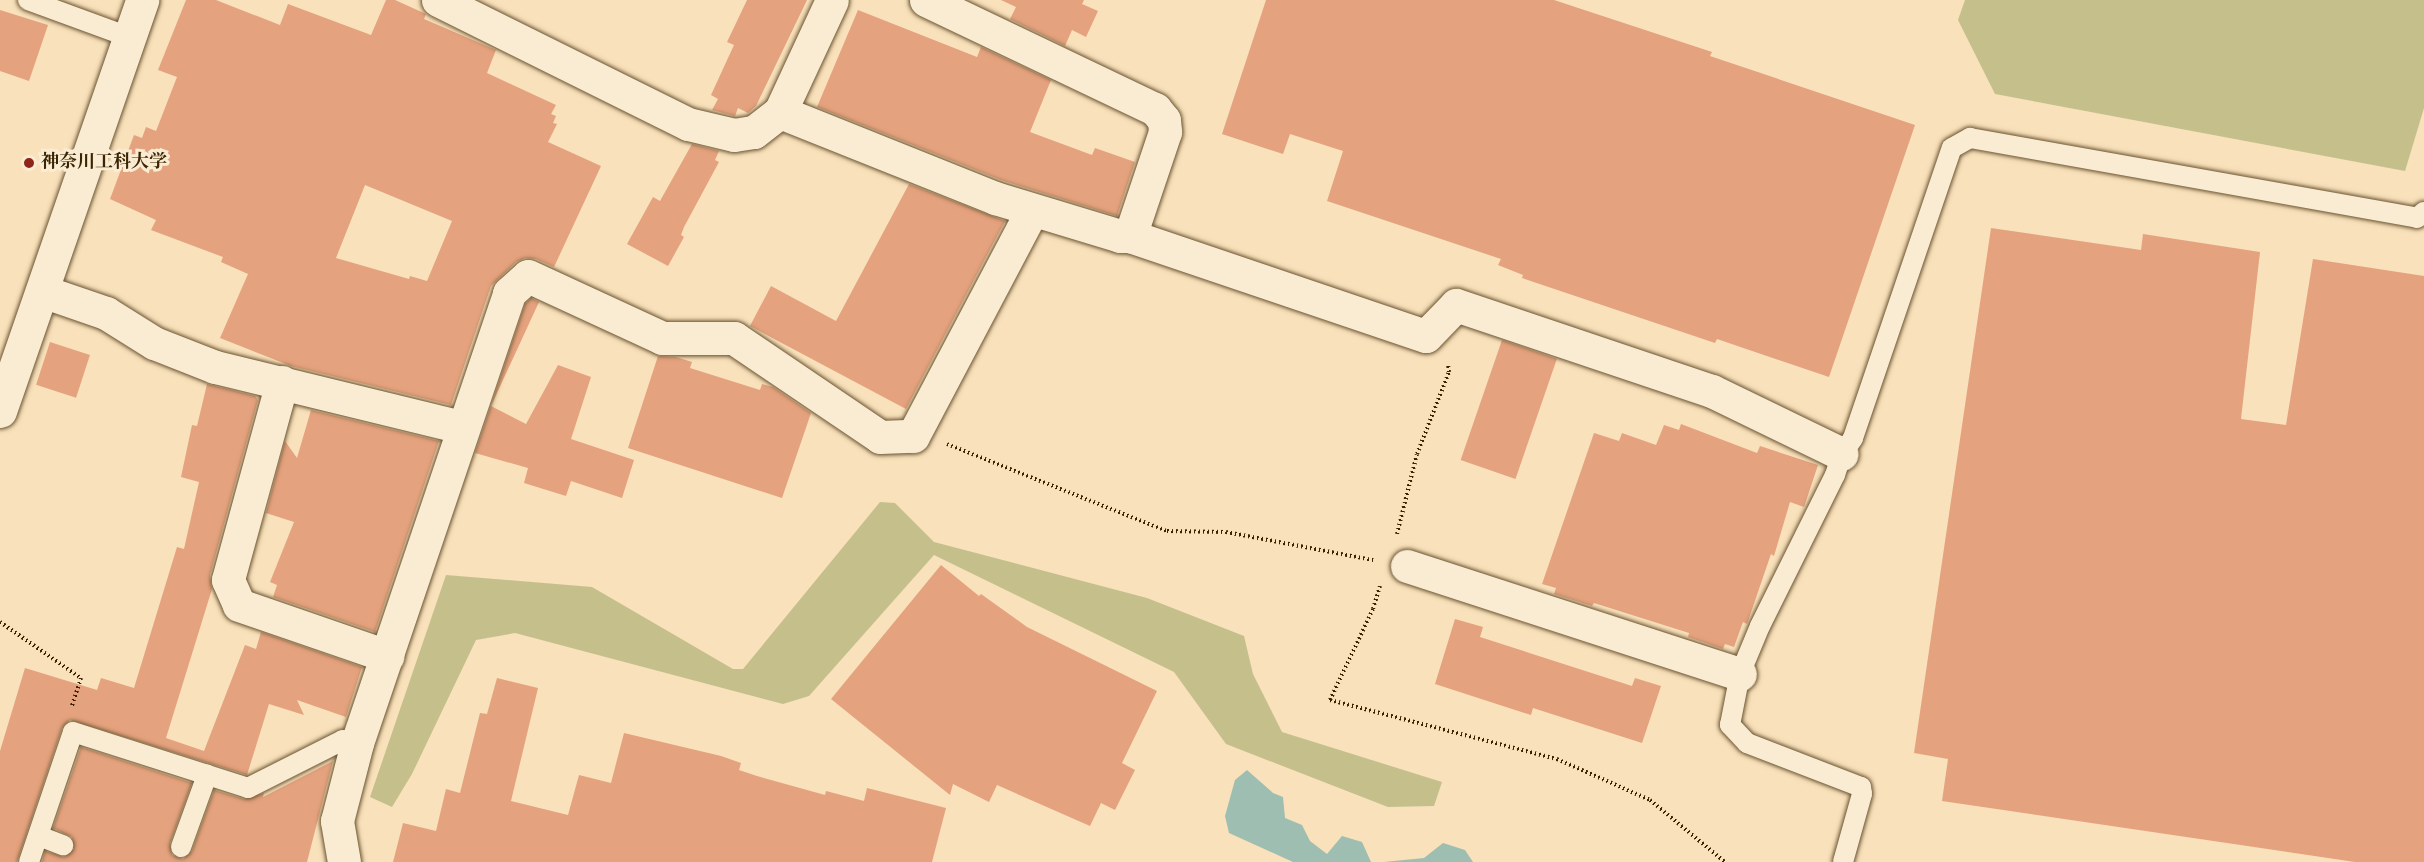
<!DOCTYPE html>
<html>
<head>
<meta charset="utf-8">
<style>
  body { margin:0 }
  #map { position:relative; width:2424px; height:862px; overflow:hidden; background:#f8e1bb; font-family:Vollkorn,"Noto Serif JP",serif }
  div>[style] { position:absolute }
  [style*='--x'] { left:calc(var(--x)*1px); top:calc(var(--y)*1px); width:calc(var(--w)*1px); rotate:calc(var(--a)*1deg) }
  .green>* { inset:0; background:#c5c08b }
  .water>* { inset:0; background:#9dbeb0 }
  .building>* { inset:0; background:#e5a27e; transform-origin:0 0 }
  .path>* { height:4px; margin-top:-2px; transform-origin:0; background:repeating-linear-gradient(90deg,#3a2401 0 1.5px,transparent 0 4.5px) }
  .roads { filter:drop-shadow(0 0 2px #6a5330) drop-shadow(0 0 2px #6a5330) }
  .lane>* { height:20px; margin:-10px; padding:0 10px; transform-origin:10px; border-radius:10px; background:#faecd3 }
  .street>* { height:33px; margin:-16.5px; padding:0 16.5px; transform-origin:16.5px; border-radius:16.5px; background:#faecd3 }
  .dots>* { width:16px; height:16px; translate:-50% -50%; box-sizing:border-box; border:3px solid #faecd3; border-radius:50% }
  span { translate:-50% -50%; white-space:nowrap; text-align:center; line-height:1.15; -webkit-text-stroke:6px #faecd3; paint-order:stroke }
  .poi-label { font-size:18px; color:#3a2401; font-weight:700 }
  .left { translate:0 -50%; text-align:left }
</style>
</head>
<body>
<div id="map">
  <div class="green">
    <div style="clip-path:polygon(1965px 0,2424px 0,2424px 108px,2405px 171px,1995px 94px,1958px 20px)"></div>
    <div style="clip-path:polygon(880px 502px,895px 503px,934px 542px,1147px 598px,1244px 636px,1253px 674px,1282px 732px,1442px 782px,1434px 806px,1388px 807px,1226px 744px,1174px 672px,934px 555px,809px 696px,783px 704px,515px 633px,476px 640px,412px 774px,392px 807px,370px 797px,446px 575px,592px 587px,733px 669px,743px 669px)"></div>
  </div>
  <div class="water">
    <div style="clip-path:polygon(1247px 770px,1273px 793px,1283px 797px,1285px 818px,1302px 825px,1310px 841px,1327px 854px,1342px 836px,1362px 842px,1371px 862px,1293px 862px,1229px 833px,1225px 816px,1235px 780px)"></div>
    <div style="clip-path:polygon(1443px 843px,1465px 850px,1473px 862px,1384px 862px,1424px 858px)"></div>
  </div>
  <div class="building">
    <div style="clip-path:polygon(evenodd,186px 0,216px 0,280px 25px,288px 4px,371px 35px,386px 0,395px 0,426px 14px,424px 19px,496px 50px,487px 73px,556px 105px,551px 114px,556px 116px,553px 123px,557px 124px,548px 142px,601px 166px,554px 267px,536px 259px,525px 258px,516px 262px,491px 286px,451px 405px,291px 366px,220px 338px,248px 274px,221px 262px,223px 257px,151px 230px,156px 220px,110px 199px,134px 135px,142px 138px,146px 127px,156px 131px,177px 77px,158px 70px,186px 0,365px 185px,452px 221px,427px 281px,410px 276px,409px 279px,336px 258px,365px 185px)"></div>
    <div style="clip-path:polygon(747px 0,807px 0,756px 106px,748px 113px,738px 108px,735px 116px,712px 110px,718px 99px,711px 95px,734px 45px,727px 42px)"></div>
    <div style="clip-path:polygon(1001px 0,1084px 0,1082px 4px,1098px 11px,1086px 37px,1072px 30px,1065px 46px,1010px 19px,1016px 7px)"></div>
    <div style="clip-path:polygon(1266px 0,1554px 0,1712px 52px,1710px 56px,1915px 125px,1829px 377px,1717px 339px,1715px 343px,1522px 278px,1523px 275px,1498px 265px,1501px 259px,1327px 201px,1343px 151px,1290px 134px,1283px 154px,1222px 134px)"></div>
    <div style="clip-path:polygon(0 10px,48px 25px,29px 81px,0 71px)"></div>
    <div style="clip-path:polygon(858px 10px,977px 57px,981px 47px,1051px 80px,1030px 132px,1092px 155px,1095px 148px,1135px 162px,1117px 216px,1001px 180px,817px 107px)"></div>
    <div style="clip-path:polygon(692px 144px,719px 151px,715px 160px,719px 162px,684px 227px,681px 235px,684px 237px,668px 266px,627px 244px,653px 197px,660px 201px)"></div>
    <div style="clip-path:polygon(909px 184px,1005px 221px,906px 409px,750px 326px,771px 286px,836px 321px)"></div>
    <div style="clip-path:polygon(1991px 228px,2141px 250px,2143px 234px,2260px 252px,2241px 419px,2286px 425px,2313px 259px,2424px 276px,2424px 862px,2355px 862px,1942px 801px,1948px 759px,1914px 753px)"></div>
    <div style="clip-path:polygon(531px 298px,539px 302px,491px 406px,526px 424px,558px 365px,591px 377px,571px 439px,634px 460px,622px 498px,571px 481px,566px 496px,524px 483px,528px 468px,475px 453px,525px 304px)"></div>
    <div style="left:1502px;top:340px;width:58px;height:127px;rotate:19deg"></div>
    <div style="left:50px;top:342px;width:42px;height:45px;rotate:18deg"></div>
    <div style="clip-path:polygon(658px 356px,676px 357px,692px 362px,690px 368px,760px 390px,762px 384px,773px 387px,811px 413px,782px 498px,628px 448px)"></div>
    <div style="clip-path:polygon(207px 384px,255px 396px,258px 400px,210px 575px,212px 589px,166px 738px,204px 751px,245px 645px,256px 649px,261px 632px,362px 667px,346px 717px,297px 700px,304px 715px,269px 704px,247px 775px,70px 720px,62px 728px,17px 862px,0 862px,0 751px,25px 668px,97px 690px,101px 678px,134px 688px,177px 547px,184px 549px,199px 482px,181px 477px,192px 425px,197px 426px)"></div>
    <div style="clip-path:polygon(311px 410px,439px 441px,375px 632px,273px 597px,277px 585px,270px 582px,294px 522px,266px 513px,285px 441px,297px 458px)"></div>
    <div style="clip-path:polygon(1681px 424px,1757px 453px,1760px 446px,1818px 465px,1804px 507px,1790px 502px,1774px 556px,1771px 554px,1747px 624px,1743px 622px,1734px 647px,1725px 644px,1723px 649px,1688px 637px,1689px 633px,1594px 603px,1592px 606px,1554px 594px,1556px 588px,1542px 584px,1594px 433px,1619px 441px,1622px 433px,1656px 445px,1664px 425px,1679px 430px)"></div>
    <div style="clip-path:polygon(941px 565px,979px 596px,981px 594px,1027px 627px,1157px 691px,1122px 763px,1135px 770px,1115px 810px,1101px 803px,1090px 826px,997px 785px,989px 802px,953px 784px,950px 795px,831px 699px)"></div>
    <div style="clip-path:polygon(1455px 619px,1483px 627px,1480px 637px,1632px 686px,1635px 678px,1661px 686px,1642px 743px,1533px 708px,1531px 715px,1435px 684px)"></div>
    <div style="clip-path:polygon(497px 678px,538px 688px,511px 801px,568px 815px,579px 775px,611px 783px,624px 733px,721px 756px,741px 763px,739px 770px,757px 776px,825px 795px,826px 791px,864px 801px,867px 788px,946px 808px,932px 862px,393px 862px,403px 823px,436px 831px,446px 789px,460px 793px,480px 713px,487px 714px)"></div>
    <div style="clip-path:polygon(81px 747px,192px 783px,170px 843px,172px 855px,183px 859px,192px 851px,214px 790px,244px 799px,264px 793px,263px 797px,333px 761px,307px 862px,42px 862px,45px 851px,64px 857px,74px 849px,72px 837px,53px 828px)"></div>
  </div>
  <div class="path">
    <div style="--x:947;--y:444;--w:237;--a:21.6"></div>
    <div style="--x:1167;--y:531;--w:59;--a:1"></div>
    <div style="--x:1226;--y:532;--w:150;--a:10.8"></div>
    <div style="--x:1397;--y:534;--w:82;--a:-76"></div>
    <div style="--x:1417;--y:454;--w:88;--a:-68.7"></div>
    <div style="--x:1449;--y:372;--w:8;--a:-97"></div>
    <div style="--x:1380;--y:586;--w:24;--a:107"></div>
    <div style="--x:1373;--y:609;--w:101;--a:115.3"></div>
    <div style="--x:1330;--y:700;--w:235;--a:14.6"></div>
    <div style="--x:1557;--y:759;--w:102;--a:23.8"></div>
    <div style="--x:1650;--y:800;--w:97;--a:39.6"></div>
    <div style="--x:0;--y:622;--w:98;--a:34.7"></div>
    <div style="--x:81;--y:678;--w:29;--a:108"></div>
  </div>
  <div class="roads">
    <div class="lane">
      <div style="--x:28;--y:0;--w:108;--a:20.1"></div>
      <div style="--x:39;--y:836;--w:26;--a:21"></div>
      <div style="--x:181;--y:847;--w:77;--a:-70.1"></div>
      <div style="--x:29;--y:862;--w:137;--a:-71.3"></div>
      <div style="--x:73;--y:732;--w:184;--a:17.7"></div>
      <div style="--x:248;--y:788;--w:106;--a:-26.8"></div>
      <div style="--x:343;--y:740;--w:14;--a:12"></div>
      <div style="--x:1843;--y:862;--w:71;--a:-74.4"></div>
      <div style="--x:1862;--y:794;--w:7;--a:-98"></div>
      <div style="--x:1861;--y:787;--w:122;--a:-158.9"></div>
      <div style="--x:1747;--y:743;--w:25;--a:-133"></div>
      <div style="--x:1730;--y:725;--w:52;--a:-78.9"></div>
      <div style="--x:1740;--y:674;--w:52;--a:-67.4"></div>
      <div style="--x:1760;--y:626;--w:169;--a:-63.6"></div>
      <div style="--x:1835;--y:475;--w:22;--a:-72"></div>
      <div style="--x:1842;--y:454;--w:19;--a:-55"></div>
      <div style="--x:1853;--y:438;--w:306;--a:-71.2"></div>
      <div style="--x:1952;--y:148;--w:21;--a:-29"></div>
      <div style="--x:1970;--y:138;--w:454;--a:10.1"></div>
      <div style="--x:2417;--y:218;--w:9;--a:-41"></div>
    </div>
    <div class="street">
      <div style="--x:438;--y:0;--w:279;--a:26.4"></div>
      <div style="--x:688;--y:124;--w:47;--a:13.4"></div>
      <div style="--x:734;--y:135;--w:20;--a:-9"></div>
      <div style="--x:754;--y:132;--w:33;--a:-38"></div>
      <div style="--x:780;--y:112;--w:123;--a:-65.1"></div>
      <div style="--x:926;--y:0;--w:254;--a:25.5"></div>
      <div style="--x:1155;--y:109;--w:14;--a:51"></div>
      <div style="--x:1164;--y:120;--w:12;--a:85"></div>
      <div style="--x:1165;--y:132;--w:110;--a:108.6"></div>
      <div style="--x:1130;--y:236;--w:312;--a:18.7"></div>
      <div style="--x:1426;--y:336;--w:43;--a:-45.9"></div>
      <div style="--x:1456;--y:305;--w:270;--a:18.6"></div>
      <div style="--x:1712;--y:391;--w:144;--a:25.9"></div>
      <div style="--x:780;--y:112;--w:232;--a:21.8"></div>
      <div style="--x:995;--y:198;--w:131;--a:16.9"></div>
      <div style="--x:1120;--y:236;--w:10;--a:0"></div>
      <div style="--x:42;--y:291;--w:68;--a:19"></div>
      <div style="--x:106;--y:313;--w:57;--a:32"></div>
      <div style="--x:154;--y:343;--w:66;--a:21.5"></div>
      <div style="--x:215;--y:367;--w:254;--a:13.7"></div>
      <div style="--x:282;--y:382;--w:205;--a:105.3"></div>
      <div style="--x:228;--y:580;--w:27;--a:66"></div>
      <div style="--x:239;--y:605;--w:157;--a:19"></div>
      <div style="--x:0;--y:411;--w:435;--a:-70.9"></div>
      <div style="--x:1407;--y:566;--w:350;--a:18"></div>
      <div style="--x:344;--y:862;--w:42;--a:-99.7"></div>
      <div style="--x:337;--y:821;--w:81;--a:-75.6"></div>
      <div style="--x:357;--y:743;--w:475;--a:-71.3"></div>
      <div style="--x:509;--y:293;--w:25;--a:-42"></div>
      <div style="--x:528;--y:276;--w:148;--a:24.8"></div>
      <div style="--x:662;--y:338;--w:72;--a:0"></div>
      <div style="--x:734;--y:338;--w:176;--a:34.1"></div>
      <div style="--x:880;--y:437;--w:33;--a:-2"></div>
      <div style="--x:913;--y:436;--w:255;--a:-62.2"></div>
    </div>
  </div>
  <div class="dots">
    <div style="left:29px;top:163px;background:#8f2418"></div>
  </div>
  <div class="poi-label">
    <span class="left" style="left:41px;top:163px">神奈川工科大学</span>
  </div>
</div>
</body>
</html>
